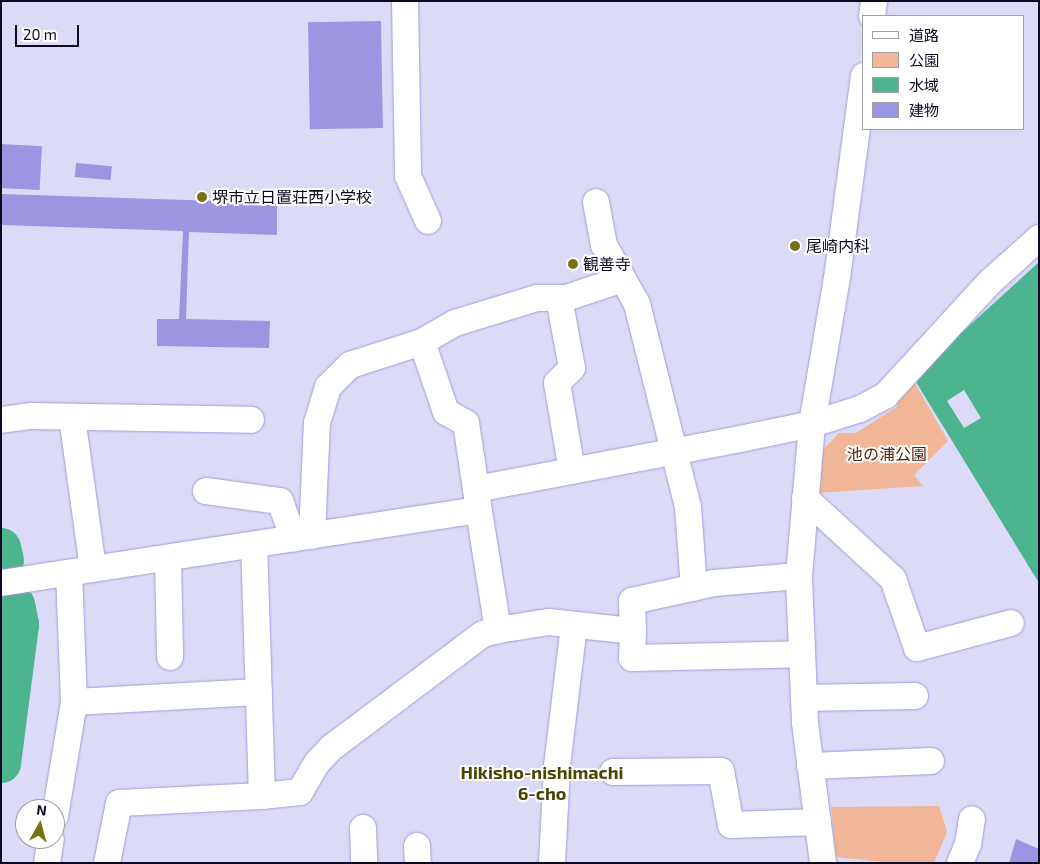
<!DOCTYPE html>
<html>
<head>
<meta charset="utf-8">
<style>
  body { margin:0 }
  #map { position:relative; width:1040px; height:864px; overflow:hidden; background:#dcdbf7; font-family:"Exo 2","Noto Sans JP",sans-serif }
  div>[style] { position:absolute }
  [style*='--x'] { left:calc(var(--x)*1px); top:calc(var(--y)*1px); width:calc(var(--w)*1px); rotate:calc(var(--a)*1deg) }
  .green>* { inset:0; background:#f1b598 }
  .water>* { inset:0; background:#4db490 }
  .river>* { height:39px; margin:-19.5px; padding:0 19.5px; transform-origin:19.5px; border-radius:19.5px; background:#4db490 }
  .building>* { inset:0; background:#9c95e2; transform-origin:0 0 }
  .roads { filter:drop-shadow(0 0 1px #a09cde) drop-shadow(0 0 1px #a09cde) }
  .minor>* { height:26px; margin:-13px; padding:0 13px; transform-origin:13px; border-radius:13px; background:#fff }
  .dots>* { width:14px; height:14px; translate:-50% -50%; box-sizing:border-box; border:2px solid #fff; border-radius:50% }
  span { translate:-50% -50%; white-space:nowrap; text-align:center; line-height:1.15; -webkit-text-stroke:4px #fff; paint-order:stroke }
  .poi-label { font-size:16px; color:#0e0a22 }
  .left { translate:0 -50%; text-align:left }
  .park-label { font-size:16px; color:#542204 }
  .neighbourhood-label { font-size:18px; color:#484503; font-weight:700 }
  .frame { position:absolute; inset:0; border:2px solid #0e0a22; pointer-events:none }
  .legend { position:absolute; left:862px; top:15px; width:162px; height:115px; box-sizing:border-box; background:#fff; border:1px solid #9f9da7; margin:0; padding:6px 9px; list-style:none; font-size:15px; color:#0e0a22 }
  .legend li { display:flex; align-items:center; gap:10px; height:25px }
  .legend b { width:25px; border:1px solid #9f9da7 }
  .north { position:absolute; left:15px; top:799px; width:50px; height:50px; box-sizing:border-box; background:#fff; border:1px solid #9f9da7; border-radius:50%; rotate:7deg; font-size:14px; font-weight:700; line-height:20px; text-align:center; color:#0e0a22 }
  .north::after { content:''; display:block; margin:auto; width:18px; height:22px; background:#767214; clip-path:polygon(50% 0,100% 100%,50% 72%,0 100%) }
  .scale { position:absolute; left:15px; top:25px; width:64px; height:22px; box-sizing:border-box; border:2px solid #0e0a22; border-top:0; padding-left:6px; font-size:15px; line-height:18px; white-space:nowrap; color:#0e0a22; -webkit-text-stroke:4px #fff; paint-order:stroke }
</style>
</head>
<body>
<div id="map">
  <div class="green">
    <div style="clip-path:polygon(912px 378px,948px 441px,914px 475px,923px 486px,817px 493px,823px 450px,839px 433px,856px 433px,898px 406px,893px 399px)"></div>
    <div style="clip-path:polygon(939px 806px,947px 832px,934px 863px,892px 863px,836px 857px,831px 807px)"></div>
  </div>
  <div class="water">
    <div style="clip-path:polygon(evenodd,1039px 262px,1039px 583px,916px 382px,960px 334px,1039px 262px,964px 390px,981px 418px,964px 428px,947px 401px,964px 390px)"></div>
  </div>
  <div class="river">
    <div style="--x:1;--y:547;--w:13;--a:77"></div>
    <div style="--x:1;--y:763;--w:140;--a:-82.6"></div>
    <div style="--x:19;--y:624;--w:20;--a:-101"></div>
  </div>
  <div class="building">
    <div style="left:381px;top:21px;width:107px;height:73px;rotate:89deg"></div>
    <div style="left:1px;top:144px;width:41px;height:44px;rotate:3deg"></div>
    <div style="left:76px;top:163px;width:36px;height:14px;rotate:5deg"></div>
    <div style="clip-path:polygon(1px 194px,277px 203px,277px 235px,189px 232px,186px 319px,270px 321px,269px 348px,157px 346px,157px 319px,179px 319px,183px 231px,1px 225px)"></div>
    <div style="clip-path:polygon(1016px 839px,1039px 849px,1039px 863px,1009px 863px)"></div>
  </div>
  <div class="roads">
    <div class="minor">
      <div style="--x:405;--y:1;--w:175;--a:89"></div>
      <div style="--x:408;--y:176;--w:49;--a:66"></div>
      <div style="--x:872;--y:16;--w:15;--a:-82"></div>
      <div style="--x:596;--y:202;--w:44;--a:79.5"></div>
      <div style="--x:604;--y:245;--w:68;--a:60.8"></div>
      <div style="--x:637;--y:304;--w:209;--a:75.9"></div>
      <div style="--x:688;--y:507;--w:81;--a:85.8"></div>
      <div style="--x:559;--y:298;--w:71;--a:79.5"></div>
      <div style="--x:572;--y:368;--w:21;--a:135"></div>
      <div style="--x:557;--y:383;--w:89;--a:80.3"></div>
      <div style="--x:422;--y:342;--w:74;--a:71.1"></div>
      <div style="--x:446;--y:412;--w:23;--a:29"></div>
      <div style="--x:466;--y:423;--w:67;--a:81.4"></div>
      <div style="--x:72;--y:417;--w:153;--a:82.1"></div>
      <div style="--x:1;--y:420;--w:30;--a:-8"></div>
      <div style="--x:31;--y:416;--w:220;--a:1"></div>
      <div style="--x:206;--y:491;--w:75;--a:7.7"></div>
      <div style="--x:280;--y:501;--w:40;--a:69.8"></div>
      <div style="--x:805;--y:498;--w:120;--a:42.6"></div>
      <div style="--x:893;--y:579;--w:73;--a:70.8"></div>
      <div style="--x:917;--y:648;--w:97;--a:-14.9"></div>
      <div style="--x:478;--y:505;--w:127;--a:80.9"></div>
      <div style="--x:498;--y:630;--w:52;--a:-8.9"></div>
      <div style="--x:549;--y:622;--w:84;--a:6.1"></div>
      <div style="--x:633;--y:631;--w:30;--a:-92"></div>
      <div style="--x:632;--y:601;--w:84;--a:-12.4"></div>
      <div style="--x:714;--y:583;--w:85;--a:-4.7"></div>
      <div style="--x:312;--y:536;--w:113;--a:-87.5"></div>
      <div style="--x:317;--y:423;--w:38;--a:-73"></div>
      <div style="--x:328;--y:387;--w:31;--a:-45"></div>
      <div style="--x:350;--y:365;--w:76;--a:-17.7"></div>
      <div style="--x:422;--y:342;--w:38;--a:-30"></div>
      <div style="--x:455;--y:323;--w:86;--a:-17"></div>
      <div style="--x:537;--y:298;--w:29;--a:0"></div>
      <div style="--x:566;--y:298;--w:57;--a:-18.4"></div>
      <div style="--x:168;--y:558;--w:99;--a:88.8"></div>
      <div style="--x:1;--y:583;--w:477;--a:-8.7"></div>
      <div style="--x:473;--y:511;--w:8;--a:-50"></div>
      <div style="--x:478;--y:505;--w:16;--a:-97"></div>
      <div style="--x:476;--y:489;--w:269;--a:-10.7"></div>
      <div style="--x:740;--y:439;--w:74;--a:-11.8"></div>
      <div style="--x:812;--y:424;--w:50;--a:-17.4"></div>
      <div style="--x:860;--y:409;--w:30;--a:-28"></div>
      <div style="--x:886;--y:395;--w:154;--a:-47.4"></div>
      <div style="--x:990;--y:282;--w:66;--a:-41.9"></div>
      <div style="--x:633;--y:631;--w:27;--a:92"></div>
      <div style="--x:632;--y:658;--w:170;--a:-1.3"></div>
      <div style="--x:804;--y:698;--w:111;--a:-1"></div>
      <div style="--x:74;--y:702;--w:185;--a:-3.1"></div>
      <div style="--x:810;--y:766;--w:121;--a:-2.4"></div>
      <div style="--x:613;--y:772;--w:108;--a:-0.5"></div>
      <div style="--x:721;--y:771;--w:55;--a:79.5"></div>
      <div style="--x:731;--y:825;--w:87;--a:-2"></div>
      <div style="--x:262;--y:796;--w:38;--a:-6"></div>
      <div style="--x:300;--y:792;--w:34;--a:-60"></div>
      <div style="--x:317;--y:763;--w:21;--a:-47"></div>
      <div style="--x:331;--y:748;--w:190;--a:-36.9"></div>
      <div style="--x:483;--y:634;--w:16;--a:-15"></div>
      <div style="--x:55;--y:816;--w:116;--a:-80.5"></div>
      <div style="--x:74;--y:702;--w:129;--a:-92.2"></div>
      <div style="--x:363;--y:828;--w:35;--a:88"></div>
      <div style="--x:417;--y:846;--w:17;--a:87"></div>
      <div style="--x:47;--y:863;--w:24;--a:-81"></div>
      <div style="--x:107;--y:863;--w:61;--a:-78.7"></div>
      <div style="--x:119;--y:803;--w:143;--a:-2.8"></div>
      <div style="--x:262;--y:796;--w:251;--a:-91.8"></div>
      <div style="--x:552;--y:863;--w:97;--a:-87"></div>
      <div style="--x:557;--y:766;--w:142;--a:-83.1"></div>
      <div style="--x:823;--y:863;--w:142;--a:-97.3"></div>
      <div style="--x:805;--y:722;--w:146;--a:-92.4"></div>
      <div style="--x:799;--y:576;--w:153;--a:-85.1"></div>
      <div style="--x:812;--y:424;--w:148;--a:-80.3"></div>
      <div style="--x:837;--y:278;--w:204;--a:-82.4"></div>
      <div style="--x:960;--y:863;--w:21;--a:-67"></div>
      <div style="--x:968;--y:844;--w:25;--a:-81"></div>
    </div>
  </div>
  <div class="dots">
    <div style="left:202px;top:197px;background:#767214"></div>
    <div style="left:795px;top:246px;background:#767214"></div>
    <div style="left:573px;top:264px;background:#767214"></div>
  </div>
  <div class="poi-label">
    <span class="left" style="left:212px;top:197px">堺市立日置荘西小学校</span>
    <span class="left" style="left:806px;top:246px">尾崎内科</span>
    <span class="left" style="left:583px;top:264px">観善寺</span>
  </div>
  <div class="park-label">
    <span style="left:887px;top:454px">池の浦公園</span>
  </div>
  <div class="neighbourhood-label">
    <span style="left:542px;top:783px">Hikisho-nishimachi<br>6-cho</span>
  </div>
  <div class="frame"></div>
  <ul class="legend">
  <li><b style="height:6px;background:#fff"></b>道路</li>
  <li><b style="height:14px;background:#f1b598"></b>公園</li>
  <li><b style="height:14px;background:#4db490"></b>水域</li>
  <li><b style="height:14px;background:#9c95e2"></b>建物</li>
  </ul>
  <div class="north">N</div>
  <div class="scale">20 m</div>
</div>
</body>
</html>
